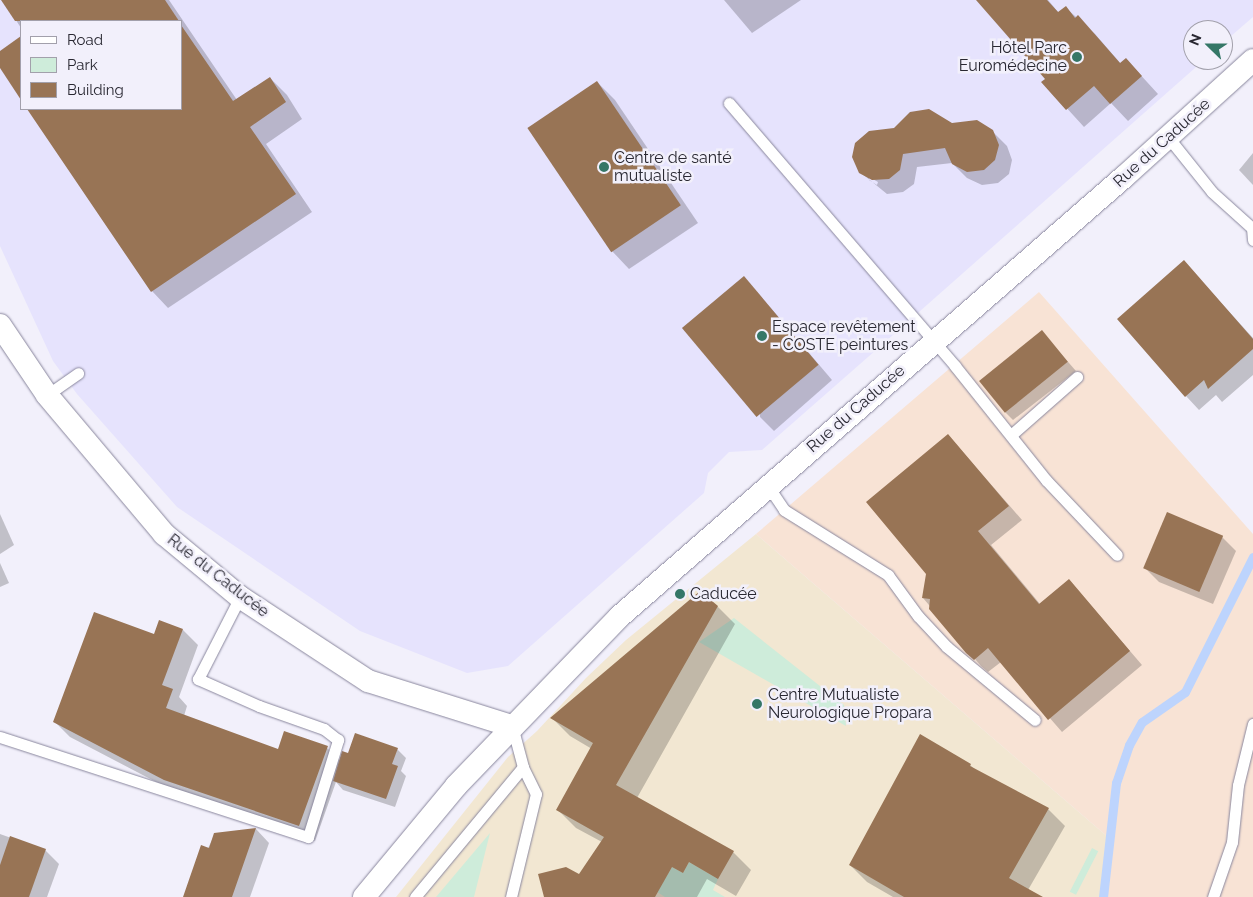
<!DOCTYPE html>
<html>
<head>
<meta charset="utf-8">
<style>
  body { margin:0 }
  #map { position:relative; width:1253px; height:897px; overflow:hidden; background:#f2f0fb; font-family:Raleway,sans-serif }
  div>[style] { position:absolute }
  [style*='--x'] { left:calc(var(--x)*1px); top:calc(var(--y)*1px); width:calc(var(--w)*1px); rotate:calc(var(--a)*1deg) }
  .commercial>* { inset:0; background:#f8e3d5 }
  .built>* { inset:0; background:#e6e3fd }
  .medical>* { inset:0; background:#f2e7d2 }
  .green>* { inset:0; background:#ceecda; transform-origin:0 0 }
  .shadow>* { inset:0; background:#0003 }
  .stream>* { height:9px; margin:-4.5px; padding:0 4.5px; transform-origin:4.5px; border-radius:4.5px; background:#bdd4fd }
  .building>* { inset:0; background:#987455; transform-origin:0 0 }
  .roads { filter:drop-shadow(0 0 1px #89869d) drop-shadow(0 0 1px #89869d) }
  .lane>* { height:11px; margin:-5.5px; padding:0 5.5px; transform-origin:5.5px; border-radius:5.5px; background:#fff }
  .street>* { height:22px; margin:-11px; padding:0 11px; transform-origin:11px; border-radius:11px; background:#fff }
  .dots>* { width:14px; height:14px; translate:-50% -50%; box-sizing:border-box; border:2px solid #f2f0fb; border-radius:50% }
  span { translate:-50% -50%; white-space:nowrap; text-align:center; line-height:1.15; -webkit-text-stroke:5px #f2f0fb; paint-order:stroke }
  .poi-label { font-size:16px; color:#292832 }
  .right { translate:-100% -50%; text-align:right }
  .left { translate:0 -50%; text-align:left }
  .street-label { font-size:16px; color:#292832 }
  .legend { position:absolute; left:20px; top:20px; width:162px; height:90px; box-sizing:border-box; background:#f2f0fb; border:1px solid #a2a0ab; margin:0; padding:6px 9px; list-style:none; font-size:15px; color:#292832 }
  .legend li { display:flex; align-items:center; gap:10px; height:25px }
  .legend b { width:25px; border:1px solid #a2a0ab }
  .north { position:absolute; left:1183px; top:20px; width:50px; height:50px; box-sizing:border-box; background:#f2f0fb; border:1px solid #a2a0ab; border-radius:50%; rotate:292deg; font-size:14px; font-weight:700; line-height:20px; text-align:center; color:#292832 }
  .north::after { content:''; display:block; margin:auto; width:18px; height:22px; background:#357767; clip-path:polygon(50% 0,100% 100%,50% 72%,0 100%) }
</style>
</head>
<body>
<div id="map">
  <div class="commercial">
    <div style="clip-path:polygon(1039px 292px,1253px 534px,1253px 897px,1100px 897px,1109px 838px,756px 534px)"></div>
  </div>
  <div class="built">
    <div style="clip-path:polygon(evenodd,0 0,1253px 0,1253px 17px,1223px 43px,1223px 30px,1193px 30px,1193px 60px,1204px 60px,876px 350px,762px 450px,729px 452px,708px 473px,704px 493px,508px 666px,467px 673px,360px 631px,177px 507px,77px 394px,53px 361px,0 246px,0 0,21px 21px,181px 21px,181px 109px,21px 109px,21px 21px)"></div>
  </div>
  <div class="medical">
    <div style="clip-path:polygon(756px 534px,1109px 838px,1100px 897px,396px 897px,508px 757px,537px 731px,586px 678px,626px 640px)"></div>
  </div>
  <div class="green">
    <div style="clip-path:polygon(734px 618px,844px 705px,846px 726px,699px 642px)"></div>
    <div style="clip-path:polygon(490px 833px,474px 897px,436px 897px)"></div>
    <div style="left:1092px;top:848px;width:7px;height:49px;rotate:27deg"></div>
    <div style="clip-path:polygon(689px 862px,718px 879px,713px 890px,725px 897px,665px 897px,657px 892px,672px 867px,683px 873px)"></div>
  </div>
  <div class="shadow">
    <div style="clip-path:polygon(3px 0,169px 0,237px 100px,270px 78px,287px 95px,302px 119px,266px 144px,312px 212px,168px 308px,152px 291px,29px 109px,181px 109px,181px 21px,21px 21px,21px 28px)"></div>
    <div style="clip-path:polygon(724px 0,801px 0,752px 33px)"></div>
    <div style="clip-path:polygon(978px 0,1048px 0,1059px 13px,1066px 8px,1095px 34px,1121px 64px,1126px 59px,1158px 94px,1128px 121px,1111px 103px,1084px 127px,1043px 82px,1047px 79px)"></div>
    <div style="clip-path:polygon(21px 38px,21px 98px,0 66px,0 52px)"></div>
    <div style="clip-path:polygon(597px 82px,615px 100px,698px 223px,629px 269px,612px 251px)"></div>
    <div style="clip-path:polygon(evenodd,952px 124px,992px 131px,1007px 146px,1012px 160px,1009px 174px,998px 183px,982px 185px,967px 178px,952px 163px,917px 167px,914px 184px,903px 192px,887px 194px,860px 172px,952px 124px,869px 177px,878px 182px,877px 185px,869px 180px,869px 177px)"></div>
    <div style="clip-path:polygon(1253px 153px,1253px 185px,1239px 170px)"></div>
    <div style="clip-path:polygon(1184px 262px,1253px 338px,1253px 375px,1222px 402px,1216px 395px,1199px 410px,1186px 396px)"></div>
    <div style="clip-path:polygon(757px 292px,832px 380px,774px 431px,760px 417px)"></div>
    <div style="clip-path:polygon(1042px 332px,1076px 371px,1013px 420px,1004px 411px)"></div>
    <div style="clip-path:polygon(948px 435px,1022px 520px,991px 545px,1040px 604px,1069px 580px,1142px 665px,1062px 732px,1001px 662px,988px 672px,981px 666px,923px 598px)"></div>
    <div style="clip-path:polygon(0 514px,14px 545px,0 554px)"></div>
    <div style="clip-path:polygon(1222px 537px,1236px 551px,1213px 604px,1159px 582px,1145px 568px)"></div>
    <div style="clip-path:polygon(0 563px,9px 583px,0 587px)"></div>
    <div style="clip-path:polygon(717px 606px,735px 624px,637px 798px,733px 852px,751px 870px,736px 896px,707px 879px,697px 897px,546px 897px,579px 876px,602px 842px,576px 828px,558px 810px,592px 749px,570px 736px,552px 718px)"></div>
    <div style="clip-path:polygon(183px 630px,198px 645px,179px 697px,187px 706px,184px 716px,279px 750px,285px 733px,327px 748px,341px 761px,349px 755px,397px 749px,406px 758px,401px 771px,406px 776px,395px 807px,343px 790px,336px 782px,315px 841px,181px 795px,70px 737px,55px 722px,155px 635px)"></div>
    <div style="clip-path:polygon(970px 765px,978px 772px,1048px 809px,1065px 826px,1028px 890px,1040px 897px,893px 897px,867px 882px,850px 865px)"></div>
    <div style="clip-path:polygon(256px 829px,269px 843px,250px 897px,184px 897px,215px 834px)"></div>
    <div style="clip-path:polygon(0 834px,45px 850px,59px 864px,47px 897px,0 897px)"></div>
  </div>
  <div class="stream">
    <div style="--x:1103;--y:897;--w:115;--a:-83.5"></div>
    <div style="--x:1116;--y:783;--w:40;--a:-71.1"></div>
    <div style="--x:1129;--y:745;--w:26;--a:-61"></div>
    <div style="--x:1142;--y:722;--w:52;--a:-34.9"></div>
    <div style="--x:1185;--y:692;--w:151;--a:-63.3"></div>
  </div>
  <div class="building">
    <div style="clip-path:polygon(1px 0,165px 0,179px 21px,15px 21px)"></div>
    <div style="clip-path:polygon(976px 0,1047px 0,1058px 12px,1066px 6px,1075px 18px,1078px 15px,1120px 63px,1126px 58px,1142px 76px,1110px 104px,1094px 86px,1066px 110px,1041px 82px,1045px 79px)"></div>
    <div style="clip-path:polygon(181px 25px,233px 101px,270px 77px,286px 102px,250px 127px,296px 194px,151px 292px,27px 109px,181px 109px)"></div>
    <div style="clip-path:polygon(21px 36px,21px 100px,0 68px,0 51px)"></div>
    <div style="left:597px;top:81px;width:150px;height:84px;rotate:56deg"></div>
    <div style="clip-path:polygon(929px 109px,952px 123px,977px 120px,993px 130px,999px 145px,995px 160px,984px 170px,967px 172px,952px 164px,945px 148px,903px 154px,900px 170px,889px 179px,872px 180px,859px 173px,852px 157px,855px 143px,869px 131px,894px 128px,910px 112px)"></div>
    <div style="clip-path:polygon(1184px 260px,1253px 339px,1253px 349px,1208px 389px,1204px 380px,1185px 397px,1117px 319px)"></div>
    <div style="left:744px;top:276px;width:116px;height:81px;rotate:50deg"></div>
    <div style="left:1042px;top:330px;width:41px;height:81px;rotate:51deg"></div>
    <div style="clip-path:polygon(948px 434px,1009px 506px,978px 531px,1039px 604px,1069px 579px,1130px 651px,1048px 720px,988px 648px,974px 660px,966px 653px,929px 609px,930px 599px,922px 598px,926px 574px,866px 502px)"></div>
    <div style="left:1167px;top:512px;width:61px;height:61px;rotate:23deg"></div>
    <div style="clip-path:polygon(700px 591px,718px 606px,616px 785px,734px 851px,718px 879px,689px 862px,683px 873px,672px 867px,655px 897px,544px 897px,538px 874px,566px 867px,579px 874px,604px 837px,556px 810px,593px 743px,550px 718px)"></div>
    <div style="clip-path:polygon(94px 612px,154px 634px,159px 620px,183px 629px,162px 685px,173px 689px,166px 708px,278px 749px,284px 731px,328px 746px,299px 826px,164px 780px,53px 722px)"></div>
    <div style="clip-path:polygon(355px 733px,398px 748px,392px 764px,398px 766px,386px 799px,333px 781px,342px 751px,348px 753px)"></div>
    <div style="clip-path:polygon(920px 734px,971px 764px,970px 766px,1049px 808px,1009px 878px,1043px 897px,904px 897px,849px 865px)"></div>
    <div style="clip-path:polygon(256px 828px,232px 897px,183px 897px,201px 845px,209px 848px,214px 833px)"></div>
    <div style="clip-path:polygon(10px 836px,46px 849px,29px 897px,0 897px,0 865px)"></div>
  </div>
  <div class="roads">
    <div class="lane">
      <div style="--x:729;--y:103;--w:347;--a:49.3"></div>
      <div style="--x:955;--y:366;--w:146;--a:51.4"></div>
      <div style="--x:1046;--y:480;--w:103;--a:46.6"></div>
      <div style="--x:1168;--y:137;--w:70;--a:51.3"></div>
      <div style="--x:1212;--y:192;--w:54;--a:42"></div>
      <div style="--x:1252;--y:228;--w:12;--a:85"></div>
      <div style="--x:47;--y:395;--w:38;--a:-35"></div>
      <div style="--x:1011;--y:435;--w:88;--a:-41.3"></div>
      <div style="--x:768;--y:486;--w:29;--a:56"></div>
      <div style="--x:784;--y:510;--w:123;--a:32"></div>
      <div style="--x:888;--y:575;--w:51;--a:53.8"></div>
      <div style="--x:918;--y:616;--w:42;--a:46.9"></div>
      <div style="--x:947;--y:647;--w:114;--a:39.7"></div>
      <div style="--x:0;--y:737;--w:324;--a:18"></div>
      <div style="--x:308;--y:837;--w:102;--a:-72.8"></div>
      <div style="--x:338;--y:740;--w:18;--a:-142"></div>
      <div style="--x:324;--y:729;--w:69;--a:-160.5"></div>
      <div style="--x:259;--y:706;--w:67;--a:-156.1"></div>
      <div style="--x:198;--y:679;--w:92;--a:-62.9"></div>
      <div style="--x:415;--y:897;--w:169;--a:-50.3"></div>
      <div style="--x:523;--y:767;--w:42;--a:-105"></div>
      <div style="--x:511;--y:897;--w:106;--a:-76.4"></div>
      <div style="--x:536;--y:794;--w:30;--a:-116"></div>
      <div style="--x:1213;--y:897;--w:58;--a:-70.9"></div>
      <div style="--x:1232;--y:842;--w:57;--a:-84"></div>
      <div style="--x:1238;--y:785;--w:63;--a:-76.2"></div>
    </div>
    <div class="street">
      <div style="--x:0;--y:325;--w:84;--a:56.1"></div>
      <div style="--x:47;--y:395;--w:182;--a:49.9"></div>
      <div style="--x:164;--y:534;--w:99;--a:39.7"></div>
      <div style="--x:240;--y:597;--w:153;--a:33.3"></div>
      <div style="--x:368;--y:681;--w:151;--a:17.4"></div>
      <div style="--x:364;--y:897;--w:144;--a:-50.3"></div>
      <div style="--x:456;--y:786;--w:235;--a:-46"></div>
      <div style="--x:619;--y:617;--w:670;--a:-41.07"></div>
      <div style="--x:1124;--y:177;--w:174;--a:-42.2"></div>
    </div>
  </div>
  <div class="dots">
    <div style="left:1077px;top:57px;background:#357767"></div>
    <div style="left:604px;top:167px;background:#357767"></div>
    <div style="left:762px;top:336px;background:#357767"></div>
    <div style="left:680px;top:594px;background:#357767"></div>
    <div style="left:757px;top:704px;background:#357767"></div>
  </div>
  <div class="poi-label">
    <span class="right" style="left:1067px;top:57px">Hôtel Parc<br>Euromédecine</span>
    <span class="left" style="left:614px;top:167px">Centre de santé<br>mutualiste</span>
    <span class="left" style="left:772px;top:336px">Espace revêtement<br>- COSTE peintures</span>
    <span class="left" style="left:690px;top:594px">Caducée</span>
    <span class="left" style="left:768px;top:704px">Centre Mutualiste<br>Neurologique Propara</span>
  </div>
  <div class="street-label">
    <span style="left:1162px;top:143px;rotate:-42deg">Rue du Caducée</span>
    <span style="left:856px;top:409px;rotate:-41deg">Rue du Caducée</span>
    <span style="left:218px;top:576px;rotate:38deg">Rue du Caducée</span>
  </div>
  <ul class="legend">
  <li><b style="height:6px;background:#fff"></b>Road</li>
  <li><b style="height:14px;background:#ceecda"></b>Park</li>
  <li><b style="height:14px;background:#987455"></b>Building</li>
  </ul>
  <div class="north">N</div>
</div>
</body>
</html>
